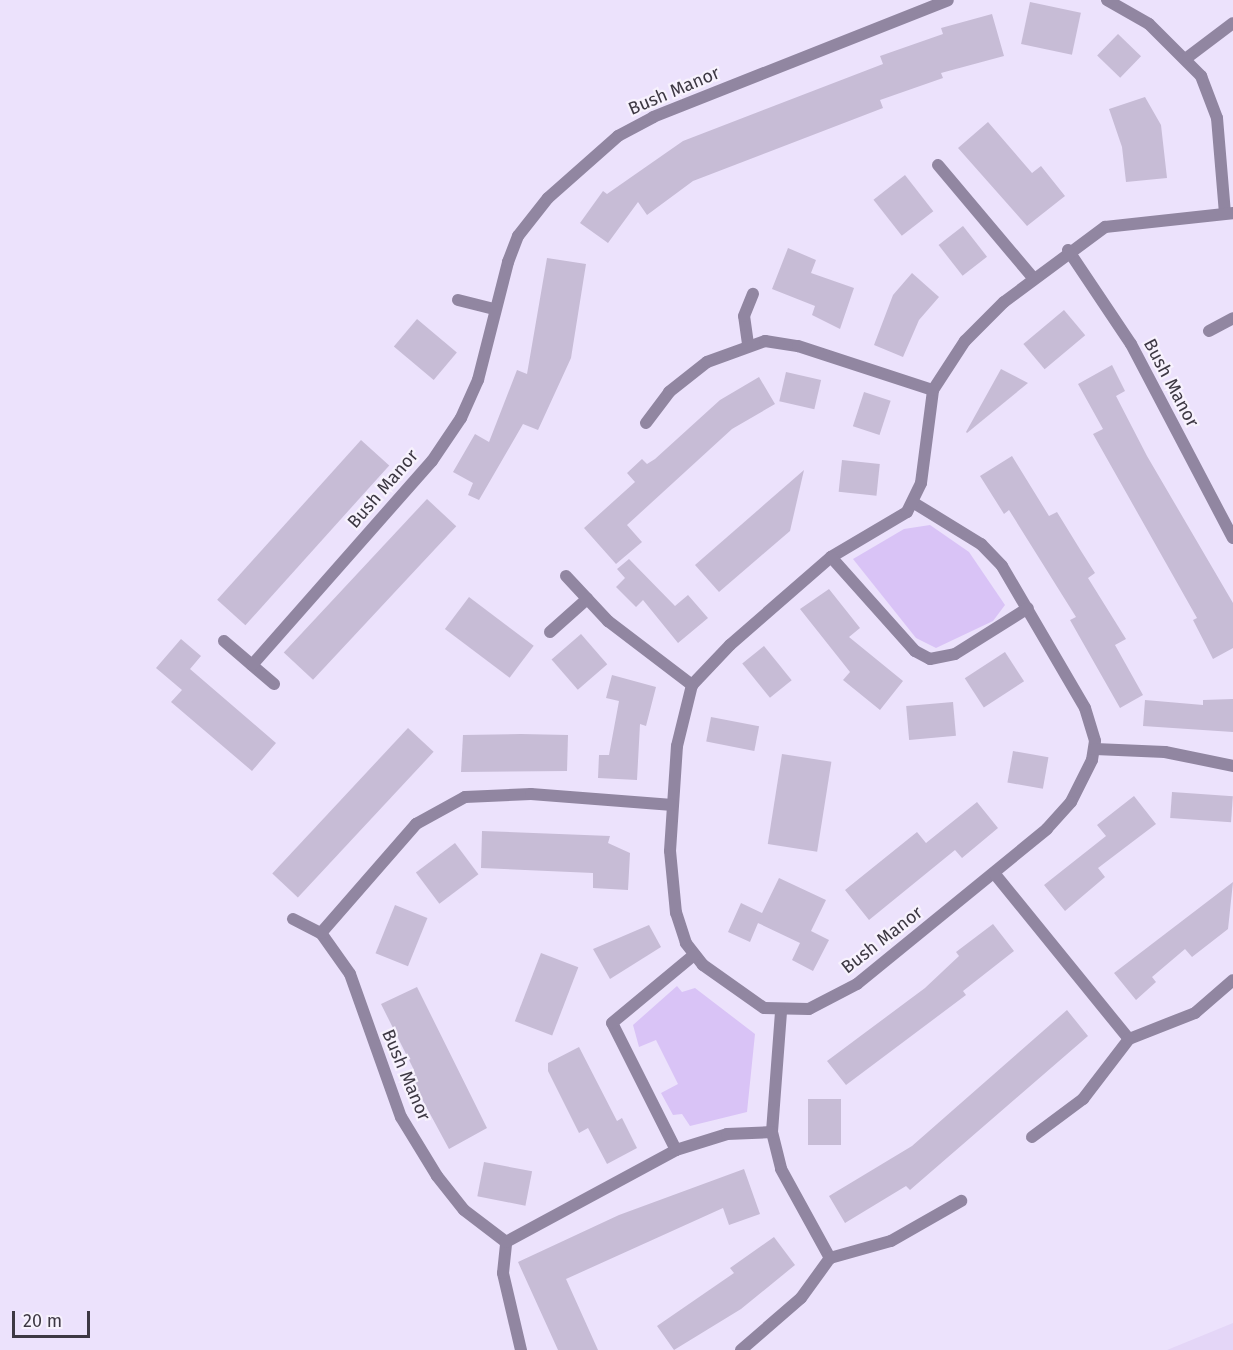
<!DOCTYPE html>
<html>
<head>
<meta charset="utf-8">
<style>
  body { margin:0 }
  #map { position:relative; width:1233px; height:1350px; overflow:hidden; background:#ece2fc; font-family:"Fira Sans",sans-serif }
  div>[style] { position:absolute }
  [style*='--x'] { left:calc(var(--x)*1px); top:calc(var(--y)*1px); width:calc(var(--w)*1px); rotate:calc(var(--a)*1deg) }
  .built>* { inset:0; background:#e4d6f7 }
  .green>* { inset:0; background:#d9c3f6 }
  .building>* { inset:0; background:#c7bcd6; transform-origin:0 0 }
  .street>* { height:12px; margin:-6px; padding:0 6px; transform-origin:6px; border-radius:6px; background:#9186a1 }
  span { translate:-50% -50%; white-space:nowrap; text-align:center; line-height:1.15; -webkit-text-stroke:4.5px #f7f2fd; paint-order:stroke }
  .street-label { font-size:18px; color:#3d3843 }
  .scale { position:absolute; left:12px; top:1311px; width:78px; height:27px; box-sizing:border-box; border:3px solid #3d3843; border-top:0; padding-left:8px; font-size:18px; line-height:21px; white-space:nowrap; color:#3d3843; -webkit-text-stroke:4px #f7f2fd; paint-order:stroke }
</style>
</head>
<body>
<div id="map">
  <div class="built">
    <div style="clip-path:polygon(1233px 1323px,1233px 1350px,1167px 1350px)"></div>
  </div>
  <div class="green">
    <div style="clip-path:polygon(930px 525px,969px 552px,1005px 605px,993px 621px,936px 648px,916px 638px,853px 559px,904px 529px)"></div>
    <div style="clip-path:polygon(677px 986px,682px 992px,695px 988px,755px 1034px,747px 1112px,690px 1126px,682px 1114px,673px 1115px,661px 1093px,678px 1084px,656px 1040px,639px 1047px,633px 1025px)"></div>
  </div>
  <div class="building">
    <div style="left:1030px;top:2px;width:52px;height:43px;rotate:12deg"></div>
    <div style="clip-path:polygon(992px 14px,1004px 56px,941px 73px,943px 78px,880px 100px,883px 108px,693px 181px,647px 215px,638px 202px,608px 243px,580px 223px,603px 191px,607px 194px,683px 141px,883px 64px,880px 56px,943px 34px,941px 28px)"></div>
    <div style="left:1118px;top:34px;width:32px;height:30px;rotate:44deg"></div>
    <div style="clip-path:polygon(1145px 97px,1161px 125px,1167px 178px,1126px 182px,1122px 147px,1109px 109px)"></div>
    <div style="clip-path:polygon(988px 122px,1032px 173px,1041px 166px,1065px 196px,1027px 226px,958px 148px)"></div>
    <div style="left:905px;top:175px;width:46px;height:40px;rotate:52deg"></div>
    <div style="left:963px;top:226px;width:39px;height:31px;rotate:52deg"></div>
    <div style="clip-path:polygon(788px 248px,816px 260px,811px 273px,854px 288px,840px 329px,812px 315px,815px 306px,772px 289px)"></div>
    <div style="clip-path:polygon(547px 258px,586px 264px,571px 358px,538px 430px,523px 424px,479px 500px,468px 495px,473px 483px,453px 472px,475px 434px,489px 442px,517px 370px,527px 374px)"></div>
    <div style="clip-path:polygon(912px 273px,939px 297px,919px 320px,903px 357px,874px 345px,893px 295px)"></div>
    <div style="left:1064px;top:310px;width:33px;height:53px;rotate:50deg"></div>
    <div style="left:417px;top:319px;width:52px;height:36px;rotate:40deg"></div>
    <div style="clip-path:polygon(1112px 365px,1125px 391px,1116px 396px,1147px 456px,1233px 603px,1233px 648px,1213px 659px,1193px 620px,1197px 618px,1093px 434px,1103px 429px,1078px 384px)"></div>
    <div style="clip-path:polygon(1001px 369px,1028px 383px,967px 433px,966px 432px)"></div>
    <div style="left:786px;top:372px;width:36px;height:30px;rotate:13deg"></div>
    <div style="clip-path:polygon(759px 377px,775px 404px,732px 429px,627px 525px,642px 542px,616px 564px,584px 528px,635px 482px,627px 473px,642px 459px,647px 464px,655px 459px,720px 400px)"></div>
    <div style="left:864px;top:392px;width:28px;height:36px;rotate:18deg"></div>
    <div style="left:361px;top:440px;width:38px;height:215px;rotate:42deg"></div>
    <div style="clip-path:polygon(1012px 456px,1049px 516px,1057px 512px,1081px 551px,1095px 573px,1088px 578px,1126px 639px,1115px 645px,1143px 695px,1120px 708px,1070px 620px,1076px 617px,1009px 510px,1004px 514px,980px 476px)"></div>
    <div style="left:842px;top:460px;width:38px;height:32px;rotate:6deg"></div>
    <div style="clip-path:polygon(804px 470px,790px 531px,719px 592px,695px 565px)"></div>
    <div style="left:427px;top:499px;width:40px;height:210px;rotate:43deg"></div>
    <div style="clip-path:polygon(629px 559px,675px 606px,688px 595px,708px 618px,678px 643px,643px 600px,636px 607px,616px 587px,625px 578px,617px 569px)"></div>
    <div style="clip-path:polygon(829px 589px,860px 628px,849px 637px,903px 681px,880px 710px,843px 680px,850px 672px,800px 609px)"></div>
    <div style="left:469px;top:597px;width:81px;height:40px;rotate:37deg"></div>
    <div style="left:581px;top:634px;width:40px;height:39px;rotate:49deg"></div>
    <div style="clip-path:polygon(181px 639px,201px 656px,190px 669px,276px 743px,252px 771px,171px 702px,182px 690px,156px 668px)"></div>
    <div style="left:764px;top:646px;width:44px;height:28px;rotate:51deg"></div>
    <div style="left:1005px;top:652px;width:35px;height:48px;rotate:57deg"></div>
    <div style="clip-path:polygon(612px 675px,656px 687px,646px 726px,640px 724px,637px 780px,598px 778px,599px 755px,609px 755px,619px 701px,606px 698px)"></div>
    <div style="clip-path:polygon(1233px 699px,1233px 732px,1143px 726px,1145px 700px,1203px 705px,1203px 700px)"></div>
    <div style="left:953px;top:702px;width:34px;height:47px;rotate:85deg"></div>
    <div style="left:711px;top:717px;width:49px;height:25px;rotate:11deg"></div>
    <div style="left:408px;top:728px;width:35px;height:199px;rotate:43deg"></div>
    <div style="clip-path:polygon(521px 734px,568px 735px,567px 771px,461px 772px,463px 735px)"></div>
    <div style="left:1013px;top:751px;width:36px;height:32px;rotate:10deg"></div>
    <div style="left:782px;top:754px;width:50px;height:91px;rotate:9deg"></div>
    <div style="left:1172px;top:792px;width:61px;height:26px;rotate:4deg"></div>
    <div style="clip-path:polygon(1134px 796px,1156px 824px,1098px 868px,1105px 877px,1065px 911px,1044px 885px,1106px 836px,1097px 825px)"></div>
    <div style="clip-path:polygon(977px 802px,998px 828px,962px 858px,955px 850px,869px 920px,845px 890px,917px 832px,926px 843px)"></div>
    <div style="clip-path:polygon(482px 831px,610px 836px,608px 843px,630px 853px,628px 890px,593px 888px,593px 873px,481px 868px)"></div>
    <div style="left:455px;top:843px;width:39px;height:49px;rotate:53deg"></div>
    <div style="clip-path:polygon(779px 878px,826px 900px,811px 931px,829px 940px,813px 971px,792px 960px,800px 943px,758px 923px,750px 942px,728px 932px,741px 903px,762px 913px)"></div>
    <div style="clip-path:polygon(1233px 882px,1228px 929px,1192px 957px,1185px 949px,1152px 977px,1156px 982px,1136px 1000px,1114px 973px)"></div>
    <div style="left:395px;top:905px;width:35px;height:52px;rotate:22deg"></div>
    <div style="clip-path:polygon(993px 924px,1014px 951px,963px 991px,966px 995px,846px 1085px,827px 1061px,925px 988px,959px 956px,956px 952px)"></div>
    <div style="clip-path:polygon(649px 925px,661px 947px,610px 979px,593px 949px)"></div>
    <div style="left:541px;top:953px;width:40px;height:73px;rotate:21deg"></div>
    <div style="clip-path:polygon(417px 987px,487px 1128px,449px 1149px,408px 1073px,414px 1070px,381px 1004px)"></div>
    <div style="clip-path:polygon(1067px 1010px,1088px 1036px,910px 1190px,906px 1186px,845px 1223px,829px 1196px,912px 1146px)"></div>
    <div style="clip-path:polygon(579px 1047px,617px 1121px,622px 1118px,637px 1148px,607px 1164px,588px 1128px,579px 1133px,548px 1071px,548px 1063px)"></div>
    <div style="left:808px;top:1099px;width:33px;height:46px"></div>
    <div style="left:484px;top:1162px;width:49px;height:35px;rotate:11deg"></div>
    <div style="clip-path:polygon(744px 1169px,760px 1214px,729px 1225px,723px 1208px,566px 1279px,598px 1350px,558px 1350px,518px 1262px,619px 1215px)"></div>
    <div style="clip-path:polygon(774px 1237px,795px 1265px,741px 1309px,674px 1350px,657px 1326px,734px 1273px,730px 1268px)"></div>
  </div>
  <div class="street">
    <div style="--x:1107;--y:0;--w:48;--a:29.7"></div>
    <div style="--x:1149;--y:24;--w:74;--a:45"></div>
    <div style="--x:1201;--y:76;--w:45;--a:69.1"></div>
    <div style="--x:1217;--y:118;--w:95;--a:85.2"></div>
    <div style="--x:1188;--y:57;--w:56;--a:-37.1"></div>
    <div style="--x:938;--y:165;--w:148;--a:49.9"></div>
    <div style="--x:1068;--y:250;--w:113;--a:56.2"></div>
    <div style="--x:1131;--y:344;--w:219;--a:62.3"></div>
    <div style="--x:458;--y:300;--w:37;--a:14"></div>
    <div style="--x:1209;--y:331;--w:27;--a:-28"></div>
    <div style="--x:748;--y:344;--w:28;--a:-98"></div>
    <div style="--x:744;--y:316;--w:24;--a:-68"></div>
    <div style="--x:646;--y:423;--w:39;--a:-53"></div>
    <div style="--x:669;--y:392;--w:48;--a:-38.3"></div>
    <div style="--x:707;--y:362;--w:62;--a:-19.9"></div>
    <div style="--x:765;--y:341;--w:33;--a:9"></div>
    <div style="--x:798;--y:346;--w:142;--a:18.1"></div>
    <div style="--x:914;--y:503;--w:79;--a:31.5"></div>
    <div style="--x:981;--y:544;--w:30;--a:46"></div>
    <div style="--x:1002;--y:566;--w:164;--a:59.7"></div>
    <div style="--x:1085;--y:708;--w:34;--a:73"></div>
    <div style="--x:1095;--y:741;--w:19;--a:99"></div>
    <div style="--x:1092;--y:760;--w:47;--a:116.6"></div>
    <div style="--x:1071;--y:802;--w:36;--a:132"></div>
    <div style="--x:1047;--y:829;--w:245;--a:140.8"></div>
    <div style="--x:857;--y:984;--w:54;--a:152.5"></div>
    <div style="--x:809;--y:1009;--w:45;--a:-178.7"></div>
    <div style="--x:764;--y:1008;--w:75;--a:-144.8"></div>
    <div style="--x:703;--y:965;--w:28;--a:-128"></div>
    <div style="--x:686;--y:943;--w:32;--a:-108"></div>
    <div style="--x:676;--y:913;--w:62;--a:-95.5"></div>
    <div style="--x:670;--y:851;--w:105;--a:-86.2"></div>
    <div style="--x:677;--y:746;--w:63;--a:-76.2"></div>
    <div style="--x:692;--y:685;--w:55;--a:-46.5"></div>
    <div style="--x:730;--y:645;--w:134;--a:-41.1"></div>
    <div style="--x:831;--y:557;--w:88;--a:-30.6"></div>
    <div style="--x:907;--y:512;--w:32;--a:-64"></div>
    <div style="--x:921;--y:483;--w:94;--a:-82.6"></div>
    <div style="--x:933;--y:390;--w:59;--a:-56.9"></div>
    <div style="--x:965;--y:341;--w:55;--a:-45"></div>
    <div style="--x:1004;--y:302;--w:126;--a:-36.6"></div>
    <div style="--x:1105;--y:227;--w:129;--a:-6.2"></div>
    <div style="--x:831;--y:557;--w:126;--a:48.2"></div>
    <div style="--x:915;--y:651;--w:17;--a:28"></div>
    <div style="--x:930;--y:659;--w:25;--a:-11"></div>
    <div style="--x:955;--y:654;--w:86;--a:-32.2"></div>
    <div style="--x:566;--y:576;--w:62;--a:47"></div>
    <div style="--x:608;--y:621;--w:106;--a:37.3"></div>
    <div style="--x:550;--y:632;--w:50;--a:-41.7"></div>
    <div style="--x:224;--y:641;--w:66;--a:40.7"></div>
    <div style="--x:252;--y:665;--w:272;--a:-48.6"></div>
    <div style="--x:432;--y:461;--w:52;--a:-56"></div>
    <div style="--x:461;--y:418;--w:42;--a:-65.9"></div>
    <div style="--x:478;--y:380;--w:122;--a:-75.7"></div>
    <div style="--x:508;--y:262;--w:28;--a:-69"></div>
    <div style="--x:518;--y:236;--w:48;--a:-51.7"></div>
    <div style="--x:548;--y:198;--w:94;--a:-41.5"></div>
    <div style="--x:618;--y:136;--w:40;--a:-28"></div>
    <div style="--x:653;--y:117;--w:317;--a:-21.6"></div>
    <div style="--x:1095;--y:749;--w:70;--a:2.5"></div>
    <div style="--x:1165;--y:752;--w:69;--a:11.6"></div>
    <div style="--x:994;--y:873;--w:214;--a:50.9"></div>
    <div style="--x:293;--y:919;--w:31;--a:27"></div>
    <div style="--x:321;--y:933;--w:50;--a:54.7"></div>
    <div style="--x:350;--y:974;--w:152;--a:70.4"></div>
    <div style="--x:401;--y:1117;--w:69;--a:58.6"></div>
    <div style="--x:437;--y:1176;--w:43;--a:51.5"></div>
    <div style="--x:464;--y:1210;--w:53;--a:37.3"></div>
    <div style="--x:321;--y:933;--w:145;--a:-48.9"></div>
    <div style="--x:416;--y:824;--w:56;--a:-28.9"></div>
    <div style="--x:465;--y:797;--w:66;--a:-2.6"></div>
    <div style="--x:531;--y:794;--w:142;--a:4.4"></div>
    <div style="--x:781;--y:1012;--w:120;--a:94.3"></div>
    <div style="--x:772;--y:1132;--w:38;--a:76"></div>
    <div style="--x:781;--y:1169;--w:102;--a:61.2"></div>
    <div style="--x:1032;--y:1137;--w:64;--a:-36.7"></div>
    <div style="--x:1083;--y:1099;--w:76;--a:-52.5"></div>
    <div style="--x:1129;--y:1039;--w:71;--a:-21.5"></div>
    <div style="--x:1195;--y:1013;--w:50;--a:-41"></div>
    <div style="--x:676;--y:1150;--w:142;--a:-116.7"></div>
    <div style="--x:612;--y:1023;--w:107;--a:-39.7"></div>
    <div style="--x:521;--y:1350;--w:79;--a:-103.2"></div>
    <div style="--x:503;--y:1273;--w:31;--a:-84"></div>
    <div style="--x:506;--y:1242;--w:193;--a:-28.4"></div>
    <div style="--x:676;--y:1150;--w:53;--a:-17.4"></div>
    <div style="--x:727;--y:1134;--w:45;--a:-2.5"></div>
    <div style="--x:741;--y:1350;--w:79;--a:-40.9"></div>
    <div style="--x:801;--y:1298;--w:49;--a:-54.1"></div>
    <div style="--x:830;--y:1258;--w:63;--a:-15.6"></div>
    <div style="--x:891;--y:1241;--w:81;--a:-29.7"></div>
  </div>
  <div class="street-label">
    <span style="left:674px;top:91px;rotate:-23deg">Bush Manor</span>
    <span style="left:1171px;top:383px;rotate:62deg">Bush Manor</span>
    <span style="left:383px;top:489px;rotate:-49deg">Bush Manor</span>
    <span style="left:882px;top:940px;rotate:-38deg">Bush Manor</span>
    <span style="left:406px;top:1075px;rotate:67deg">Bush Manor</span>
  </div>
  <div class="scale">20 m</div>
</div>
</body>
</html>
